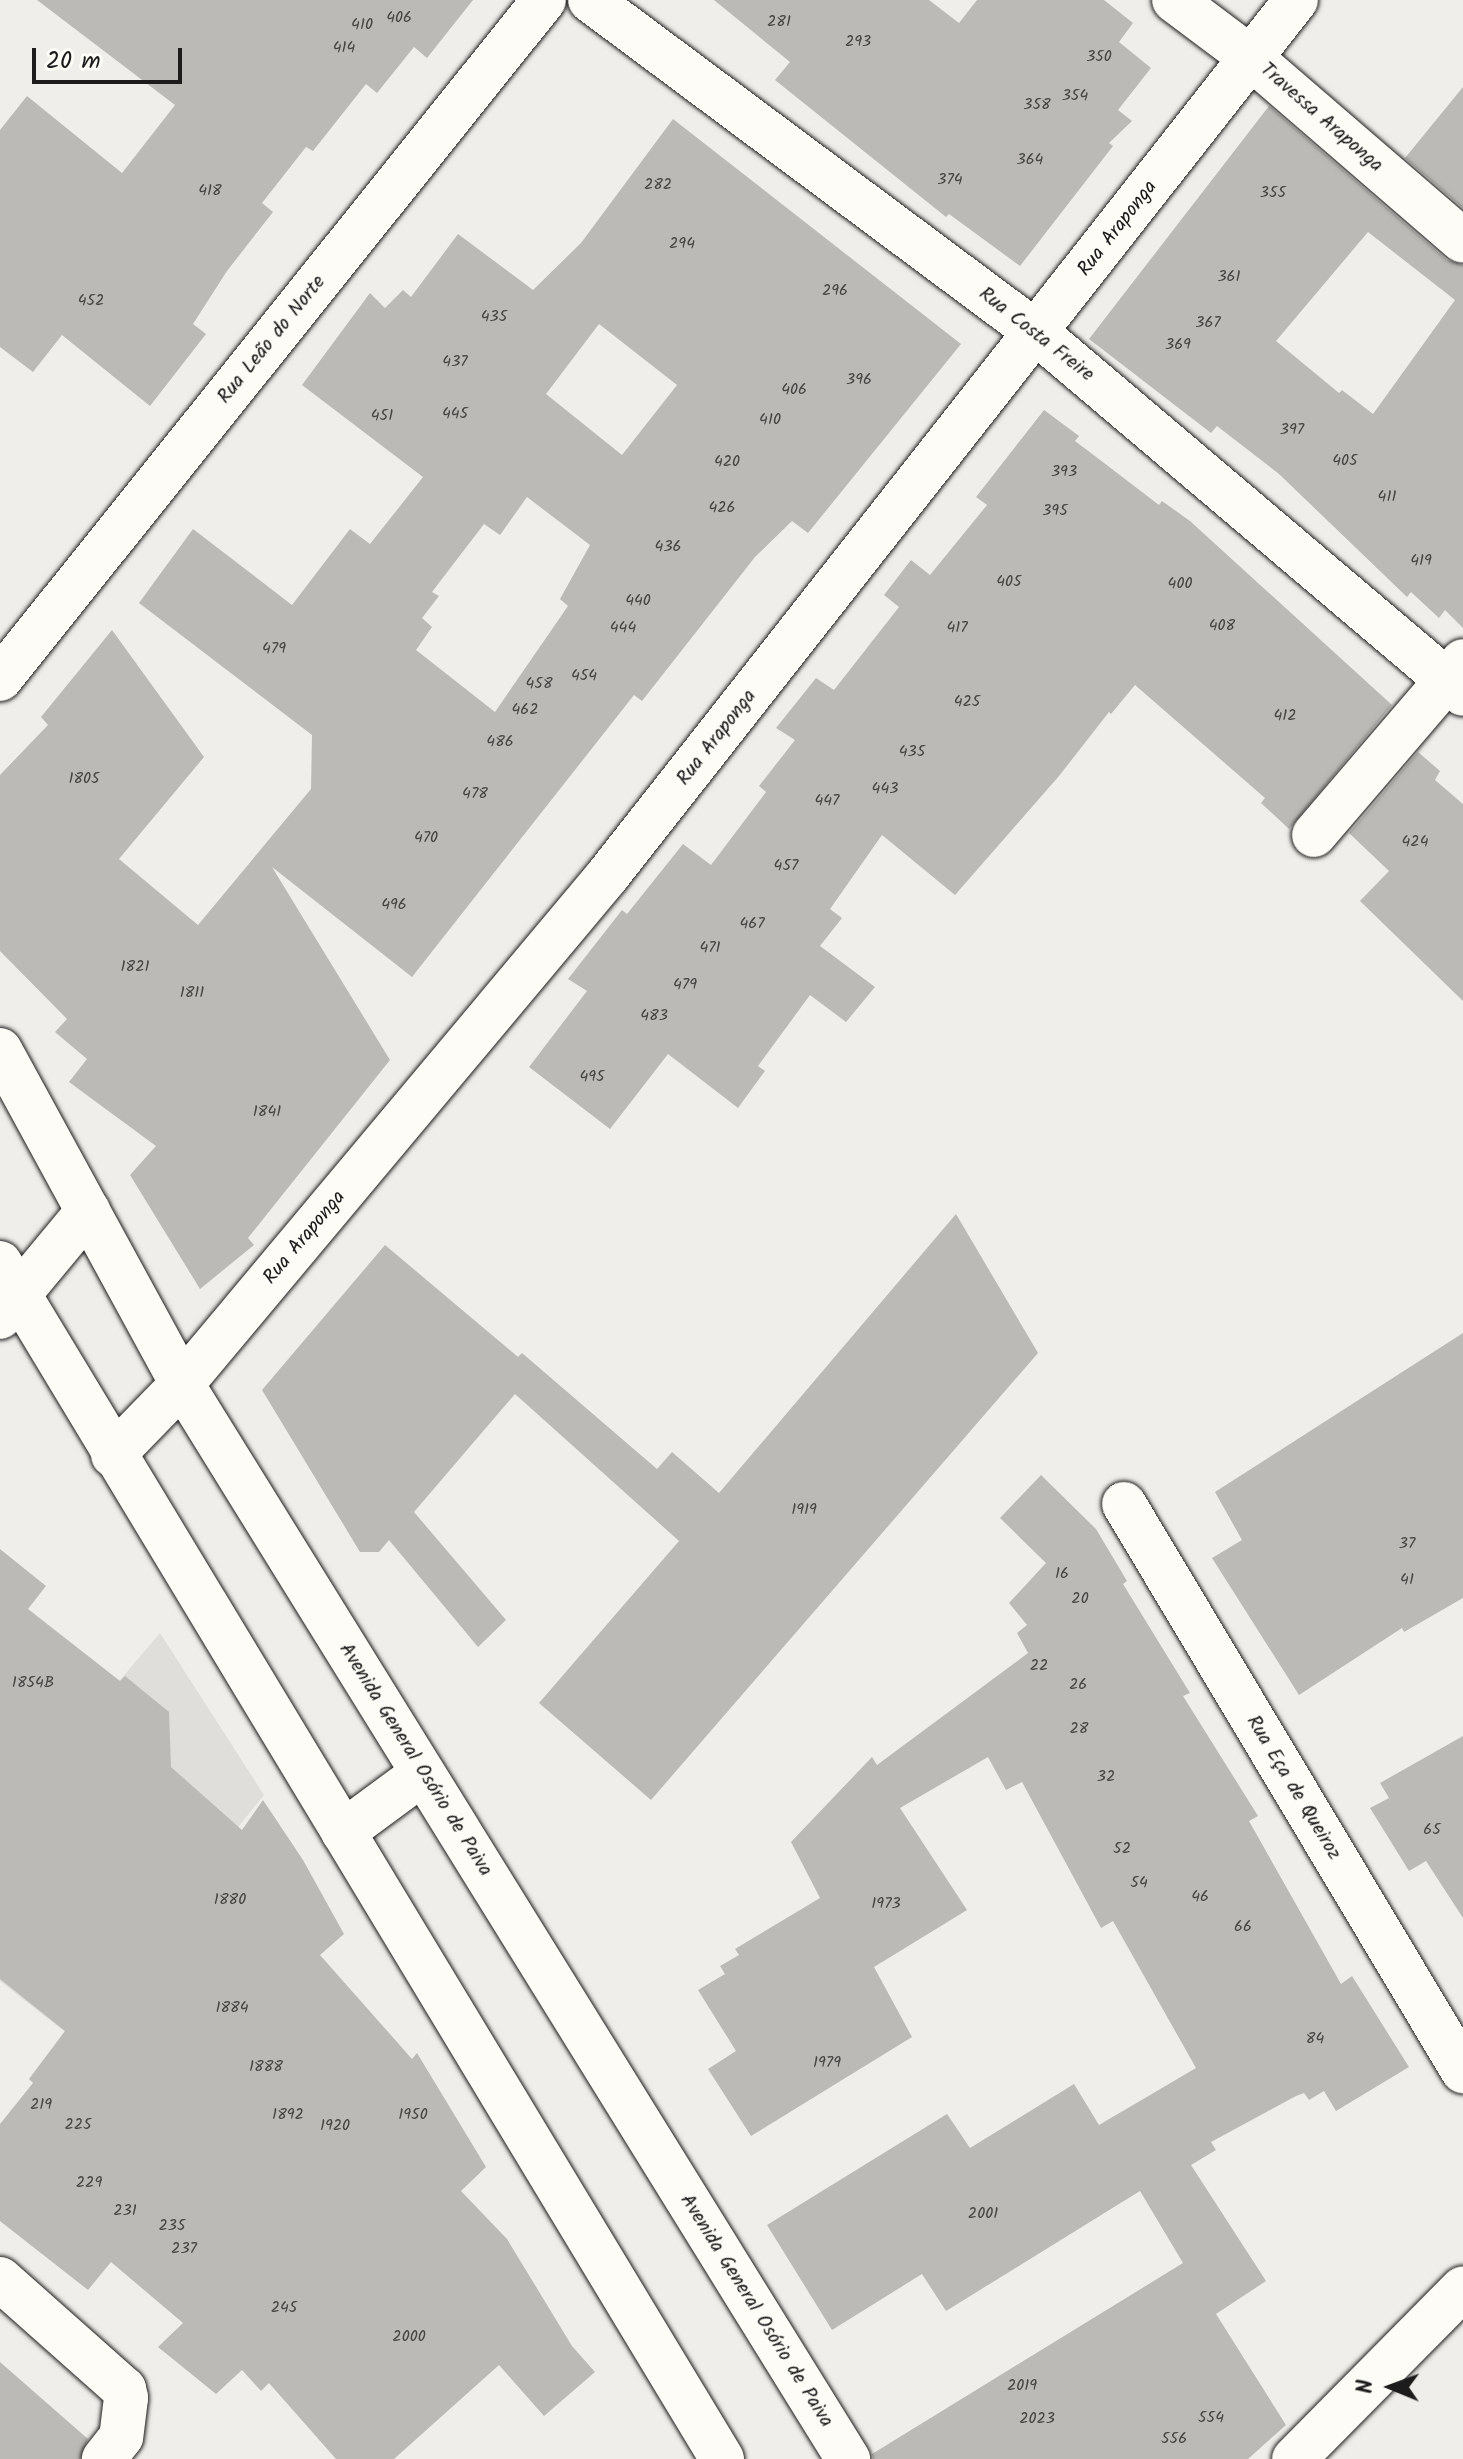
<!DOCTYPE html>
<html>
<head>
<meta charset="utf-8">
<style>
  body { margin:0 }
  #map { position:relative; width:1463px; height:2459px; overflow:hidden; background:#f0eeea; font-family:Kalam,sans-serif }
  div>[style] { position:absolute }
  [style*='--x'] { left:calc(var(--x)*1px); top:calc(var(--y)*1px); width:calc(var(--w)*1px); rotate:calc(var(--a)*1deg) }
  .built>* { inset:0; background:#e0deda }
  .building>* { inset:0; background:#bbbab6 }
  .roads { filter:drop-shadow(0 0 2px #1c1c1c) drop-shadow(0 0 2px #1c1c1c) }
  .minor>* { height:44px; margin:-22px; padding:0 22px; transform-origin:22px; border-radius:22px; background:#fdfcf7 }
  .major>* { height:44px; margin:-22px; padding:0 22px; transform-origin:22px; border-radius:22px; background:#fdfcf7 }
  span { translate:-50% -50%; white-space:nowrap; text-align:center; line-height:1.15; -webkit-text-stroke:7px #fdfcf7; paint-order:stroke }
  .number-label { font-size:16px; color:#444442 }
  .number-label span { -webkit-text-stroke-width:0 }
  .street-label { font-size:20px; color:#1c1c1c }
  .north { position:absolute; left:1351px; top:2347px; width:80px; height:80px; -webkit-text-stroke:6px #fdfcf7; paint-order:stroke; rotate:271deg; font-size:22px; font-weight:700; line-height:32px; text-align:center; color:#1c1c1c }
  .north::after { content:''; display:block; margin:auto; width:28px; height:36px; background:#1c1c1c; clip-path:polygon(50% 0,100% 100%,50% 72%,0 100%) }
  .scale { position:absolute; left:32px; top:48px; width:150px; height:36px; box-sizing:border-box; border:4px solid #1c1c1c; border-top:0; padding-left:10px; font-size:24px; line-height:28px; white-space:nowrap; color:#1c1c1c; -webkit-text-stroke:6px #fdfcf7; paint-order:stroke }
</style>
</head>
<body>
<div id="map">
  <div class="built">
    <div style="clip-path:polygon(160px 1633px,264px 1795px,70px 2036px,0 1981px,0 1821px)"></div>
  </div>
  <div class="building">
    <div style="clip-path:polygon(37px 0,473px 0,427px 58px,414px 47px,377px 93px,366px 84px,313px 151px,306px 147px,262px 203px,273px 212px,227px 271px,193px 324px,206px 334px,150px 406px,62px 335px,33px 372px,0 347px,0 130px,27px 96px,122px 173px,175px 105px)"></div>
    <div style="clip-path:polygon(714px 0,929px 0,959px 23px,977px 0,1104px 0,1133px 23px,1119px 42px,1151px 68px,1118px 110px,1132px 121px,1109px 143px,1113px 146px,1020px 266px,949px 214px,946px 217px,775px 80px,790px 62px)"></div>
    <div style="clip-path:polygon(1463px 87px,1463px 208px,1405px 158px)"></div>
    <div style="clip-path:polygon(evenodd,1269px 106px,1447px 260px,1463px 265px,1463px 628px,1445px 610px,1439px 618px,1411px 592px,1407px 597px,1279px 474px,1217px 426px,1211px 433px,1089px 339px,1269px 106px,1368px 232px,1455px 300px,1373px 414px,1342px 390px,1339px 393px,1276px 341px,1368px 232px)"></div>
    <div style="clip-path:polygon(evenodd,673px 119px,961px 344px,808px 533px,792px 521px,755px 557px,642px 701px,634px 695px,412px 977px,272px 867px,390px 1060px,248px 1238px,254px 1245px,200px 1289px,130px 1175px,156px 1146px,69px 1082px,87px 1059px,55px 1032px,67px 1019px,0 951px,0 775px,48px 725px,41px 717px,112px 630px,204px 757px,119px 859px,198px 925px,311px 789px,312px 735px,139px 603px,193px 529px,292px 605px,350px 529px,370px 544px,423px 477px,302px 385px,370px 293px,385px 308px,403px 290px,411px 297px,458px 234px,533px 290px,581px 243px,673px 119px,599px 324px,677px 385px,622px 455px,546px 394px,599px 324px,673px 119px,527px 497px,590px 545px,560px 599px,568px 606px,495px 712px,416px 650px,432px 627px,422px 618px,439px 596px,432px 592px,484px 524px,500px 535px,527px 497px)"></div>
    <div style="clip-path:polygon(1044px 410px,1079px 436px,1075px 441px,1112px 469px,1159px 505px,1162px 501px,1190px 521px,1392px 705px,1289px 829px,1261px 803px,1265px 798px,1135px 685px,1111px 714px,1109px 712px,1059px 776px,955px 895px,882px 835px,830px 909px,842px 918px,820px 946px,875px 987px,846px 1022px,810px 995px,758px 1066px,765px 1071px,738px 1108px,668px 1054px,610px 1129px,529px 1067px,587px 991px,568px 979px,622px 910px,627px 914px,683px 844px,711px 865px,766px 792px,759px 786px,795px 740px,776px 728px,816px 678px,834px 690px,899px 607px,884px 595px,911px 560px,930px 575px,987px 505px,976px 497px)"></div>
    <div style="clip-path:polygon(1418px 752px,1440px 771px,1435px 780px,1463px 804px,1463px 1001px,1360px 901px,1389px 871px,1349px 833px)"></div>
    <div style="clip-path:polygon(956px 1214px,1038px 1353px,651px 1800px,539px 1703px,679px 1541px,515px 1394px,414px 1512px,506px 1620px,478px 1647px,389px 1540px,379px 1552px,360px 1552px,262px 1390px,385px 1245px,518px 1357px,522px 1353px,657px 1469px,672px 1452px,719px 1493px)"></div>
    <div style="clip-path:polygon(1463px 1333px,1463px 1598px,1404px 1632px,1402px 1628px,1299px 1695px,1212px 1558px,1242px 1540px,1215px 1492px)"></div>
    <div style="clip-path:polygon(1041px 1475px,1096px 1529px,1127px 1581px,1123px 1584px,1190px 1693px,1183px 1696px,1258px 1816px,1249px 1821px,1341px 1984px,1352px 1976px,1409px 2067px,1336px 2111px,1324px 2091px,1309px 2100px,1304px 2093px,1296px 2096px,1211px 2142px,1216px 2150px,1191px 2165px,1266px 2281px,1216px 2314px,1286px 2425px,1248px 2459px,873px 2459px,872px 2454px,1183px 2263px,1140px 2191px,946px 2311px,922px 2274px,832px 2330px,767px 2225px,947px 2114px,970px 2148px,1074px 2084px,1099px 2125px,1196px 2068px,1113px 1921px,1101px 1928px,1022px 1782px,1006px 1790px,988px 1757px,900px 1808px,967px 1910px,874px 1967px,912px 2037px,751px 2136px,708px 2069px,736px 2051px,698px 1990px,725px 1974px,720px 1966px,739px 1955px,735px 1949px,820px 1898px,791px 1842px,872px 1757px,877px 1765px,1028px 1653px,1017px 1633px,1027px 1625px,1009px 1603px,1046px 1563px,1000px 1518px)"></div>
    <div style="clip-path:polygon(0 1549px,46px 1586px,28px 1609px,120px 1681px,125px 1676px,169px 1712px,171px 1767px,242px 1830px,263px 1800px,303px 1860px,344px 1934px,320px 1955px,412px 2059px,417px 2053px,486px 2167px,461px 2191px,507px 2239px,572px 2346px,595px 2372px,544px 2416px,499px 2365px,394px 2459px,336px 2459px,269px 2383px,261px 2391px,242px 2370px,216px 2394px,158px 2347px,183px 2323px,111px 2262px,88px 2290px,0 2221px,0 2124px,33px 2083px,29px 2079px,65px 2031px,0 1979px)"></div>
    <div style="clip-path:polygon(1463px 1736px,1463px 1918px,1426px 1861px,1409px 1871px,1370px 1808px,1389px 1798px,1380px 1783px)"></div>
    <div style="clip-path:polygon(0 2362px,88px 2439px,80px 2459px,0 2459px)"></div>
  </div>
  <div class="roads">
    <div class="minor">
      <div style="--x:590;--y:0;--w:557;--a:36.68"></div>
      <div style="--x:1037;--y:333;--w:558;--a:40.28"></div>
      <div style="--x:1174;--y:0;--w:95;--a:36.9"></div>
      <div style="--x:1250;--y:57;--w:281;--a:40.8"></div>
      <div style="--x:0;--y:679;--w:870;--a:-51.3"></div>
      <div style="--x:1314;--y:835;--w:229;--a:-49.4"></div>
      <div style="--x:0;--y:1317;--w:138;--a:-50.3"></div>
      <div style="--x:113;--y:1455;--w:99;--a:-45.8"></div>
      <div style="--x:182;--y:1384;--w:664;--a:-50.07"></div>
      <div style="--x:608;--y:875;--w:1113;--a:-51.82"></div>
      <div style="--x:1124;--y:1504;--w:661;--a:59.13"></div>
      <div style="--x:0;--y:2279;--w:166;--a:41.6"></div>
      <div style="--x:124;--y:2389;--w:9;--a:77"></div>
      <div style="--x:126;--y:2398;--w:39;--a:97"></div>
      <div style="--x:121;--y:2437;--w:28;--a:128"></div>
      <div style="--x:1294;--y:2459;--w:240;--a:-45.3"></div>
    </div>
    <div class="major">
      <div style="--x:0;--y:1050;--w:380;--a:61.4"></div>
      <div style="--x:182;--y:1384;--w:1265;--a:58.22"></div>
      <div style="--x:0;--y:1263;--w:1397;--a:58.88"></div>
      <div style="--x:343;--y:1832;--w:99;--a:-36.4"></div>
    </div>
  </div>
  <div class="number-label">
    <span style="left:399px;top:18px">406</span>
    <span style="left:779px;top:22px">281</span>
    <span style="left:362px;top:25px">410</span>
    <span style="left:858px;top:42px">293</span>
    <span style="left:344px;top:48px">414</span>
    <span style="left:1099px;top:57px">350</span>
    <span style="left:1075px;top:96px">354</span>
    <span style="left:1037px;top:105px">358</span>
    <span style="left:1030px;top:160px">364</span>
    <span style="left:950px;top:180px">374</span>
    <span style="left:658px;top:185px">282</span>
    <span style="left:210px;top:191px">418</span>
    <span style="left:1273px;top:193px">355</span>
    <span style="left:682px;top:244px">294</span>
    <span style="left:1229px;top:277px">361</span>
    <span style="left:835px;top:291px">296</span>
    <span style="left:91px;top:301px">452</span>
    <span style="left:494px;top:317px">435</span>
    <span style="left:1208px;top:323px">367</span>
    <span style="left:1178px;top:345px">369</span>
    <span style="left:455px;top:362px">437</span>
    <span style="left:859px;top:380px">396</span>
    <span style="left:794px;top:390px">406</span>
    <span style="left:455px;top:414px">445</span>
    <span style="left:382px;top:416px">451</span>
    <span style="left:770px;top:420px">410</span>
    <span style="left:1292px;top:430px">397</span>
    <span style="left:1345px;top:461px">405</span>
    <span style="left:727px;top:462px">420</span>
    <span style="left:1064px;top:472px">393</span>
    <span style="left:1387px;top:497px">411</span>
    <span style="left:722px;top:508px">426</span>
    <span style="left:1055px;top:511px">395</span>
    <span style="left:668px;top:547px">436</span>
    <span style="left:1421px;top:561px">419</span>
    <span style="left:1009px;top:582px">405</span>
    <span style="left:1180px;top:584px">400</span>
    <span style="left:638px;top:601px">440</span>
    <span style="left:1222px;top:626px">408</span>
    <span style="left:623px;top:628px">444</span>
    <span style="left:957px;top:628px">417</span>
    <span style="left:274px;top:649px">479</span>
    <span style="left:584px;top:676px">454</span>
    <span style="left:539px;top:684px">458</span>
    <span style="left:967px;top:702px">425</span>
    <span style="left:525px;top:710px">462</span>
    <span style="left:1285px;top:716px">412</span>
    <span style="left:500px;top:742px">486</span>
    <span style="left:912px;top:752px">435</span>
    <span style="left:84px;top:779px">1805</span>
    <span style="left:885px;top:789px">443</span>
    <span style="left:475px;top:794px">478</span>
    <span style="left:827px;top:801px">447</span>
    <span style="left:426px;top:838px">470</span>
    <span style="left:1415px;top:842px">424</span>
    <span style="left:786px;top:866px">457</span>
    <span style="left:394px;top:905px">496</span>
    <span style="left:752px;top:924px">467</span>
    <span style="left:710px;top:948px">471</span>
    <span style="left:135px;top:967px">1821</span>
    <span style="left:685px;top:985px">479</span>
    <span style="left:192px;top:993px">1811</span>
    <span style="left:654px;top:1016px">483</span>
    <span style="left:592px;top:1077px">495</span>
    <span style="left:267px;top:1112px">1841</span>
    <span style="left:804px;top:1510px">1919</span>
    <span style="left:1407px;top:1544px">37</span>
    <span style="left:1062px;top:1574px">16</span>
    <span style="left:1407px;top:1580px">41</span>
    <span style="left:1080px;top:1599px">20</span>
    <span style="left:1039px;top:1666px">22</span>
    <span style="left:33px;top:1683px">1854B</span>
    <span style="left:1078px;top:1685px">26</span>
    <span style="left:1079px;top:1729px">28</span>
    <span style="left:1106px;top:1777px">32</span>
    <span style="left:1432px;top:1830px">65</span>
    <span style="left:1122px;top:1849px">52</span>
    <span style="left:1139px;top:1883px">54</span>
    <span style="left:1200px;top:1897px">46</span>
    <span style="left:230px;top:1900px">1880</span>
    <span style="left:886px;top:1904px">1973</span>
    <span style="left:1243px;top:1927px">66</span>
    <span style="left:232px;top:2008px">1884</span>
    <span style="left:1315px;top:2039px">84</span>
    <span style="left:827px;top:2063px">1979</span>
    <span style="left:266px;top:2067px">1888</span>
    <span style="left:41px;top:2105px">219</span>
    <span style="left:288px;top:2115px">1892</span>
    <span style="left:413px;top:2115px">1950</span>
    <span style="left:78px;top:2125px">225</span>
    <span style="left:335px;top:2126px">1920</span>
    <span style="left:89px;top:2183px">229</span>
    <span style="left:125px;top:2211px">231</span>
    <span style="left:983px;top:2214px">2001</span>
    <span style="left:172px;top:2226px">235</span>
    <span style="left:184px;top:2249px">237</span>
    <span style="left:284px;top:2308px">245</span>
    <span style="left:409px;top:2337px">2000</span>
    <span style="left:1022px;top:2386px">2019</span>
    <span style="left:1211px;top:2418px">554</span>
    <span style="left:1037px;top:2419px">2023</span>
    <span style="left:1174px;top:2439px">556</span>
  </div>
  <div class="street-label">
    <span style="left:1321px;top:118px;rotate:41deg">Travessa Araponga</span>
    <span style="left:1118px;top:229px;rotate:-52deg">Rua Araponga</span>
    <span style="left:1036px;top:335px;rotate:38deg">Rua Costa Freire</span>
    <span style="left:272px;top:340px;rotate:-51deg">Rua Leão do Norte</span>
    <span style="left:717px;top:738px;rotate:-52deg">Rua Araponga</span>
    <span style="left:305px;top:1238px;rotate:-50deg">Rua Araponga</span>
    <span style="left:415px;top:1760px;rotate:58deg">Avenida General Osório de Paiva</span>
    <span style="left:1293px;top:1788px;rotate:59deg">Rua Eça de Queiroz</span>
    <span style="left:756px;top:2311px;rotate:58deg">Avenida General Osório de Paiva</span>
  </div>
  <div class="north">N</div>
  <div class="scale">20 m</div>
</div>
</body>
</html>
